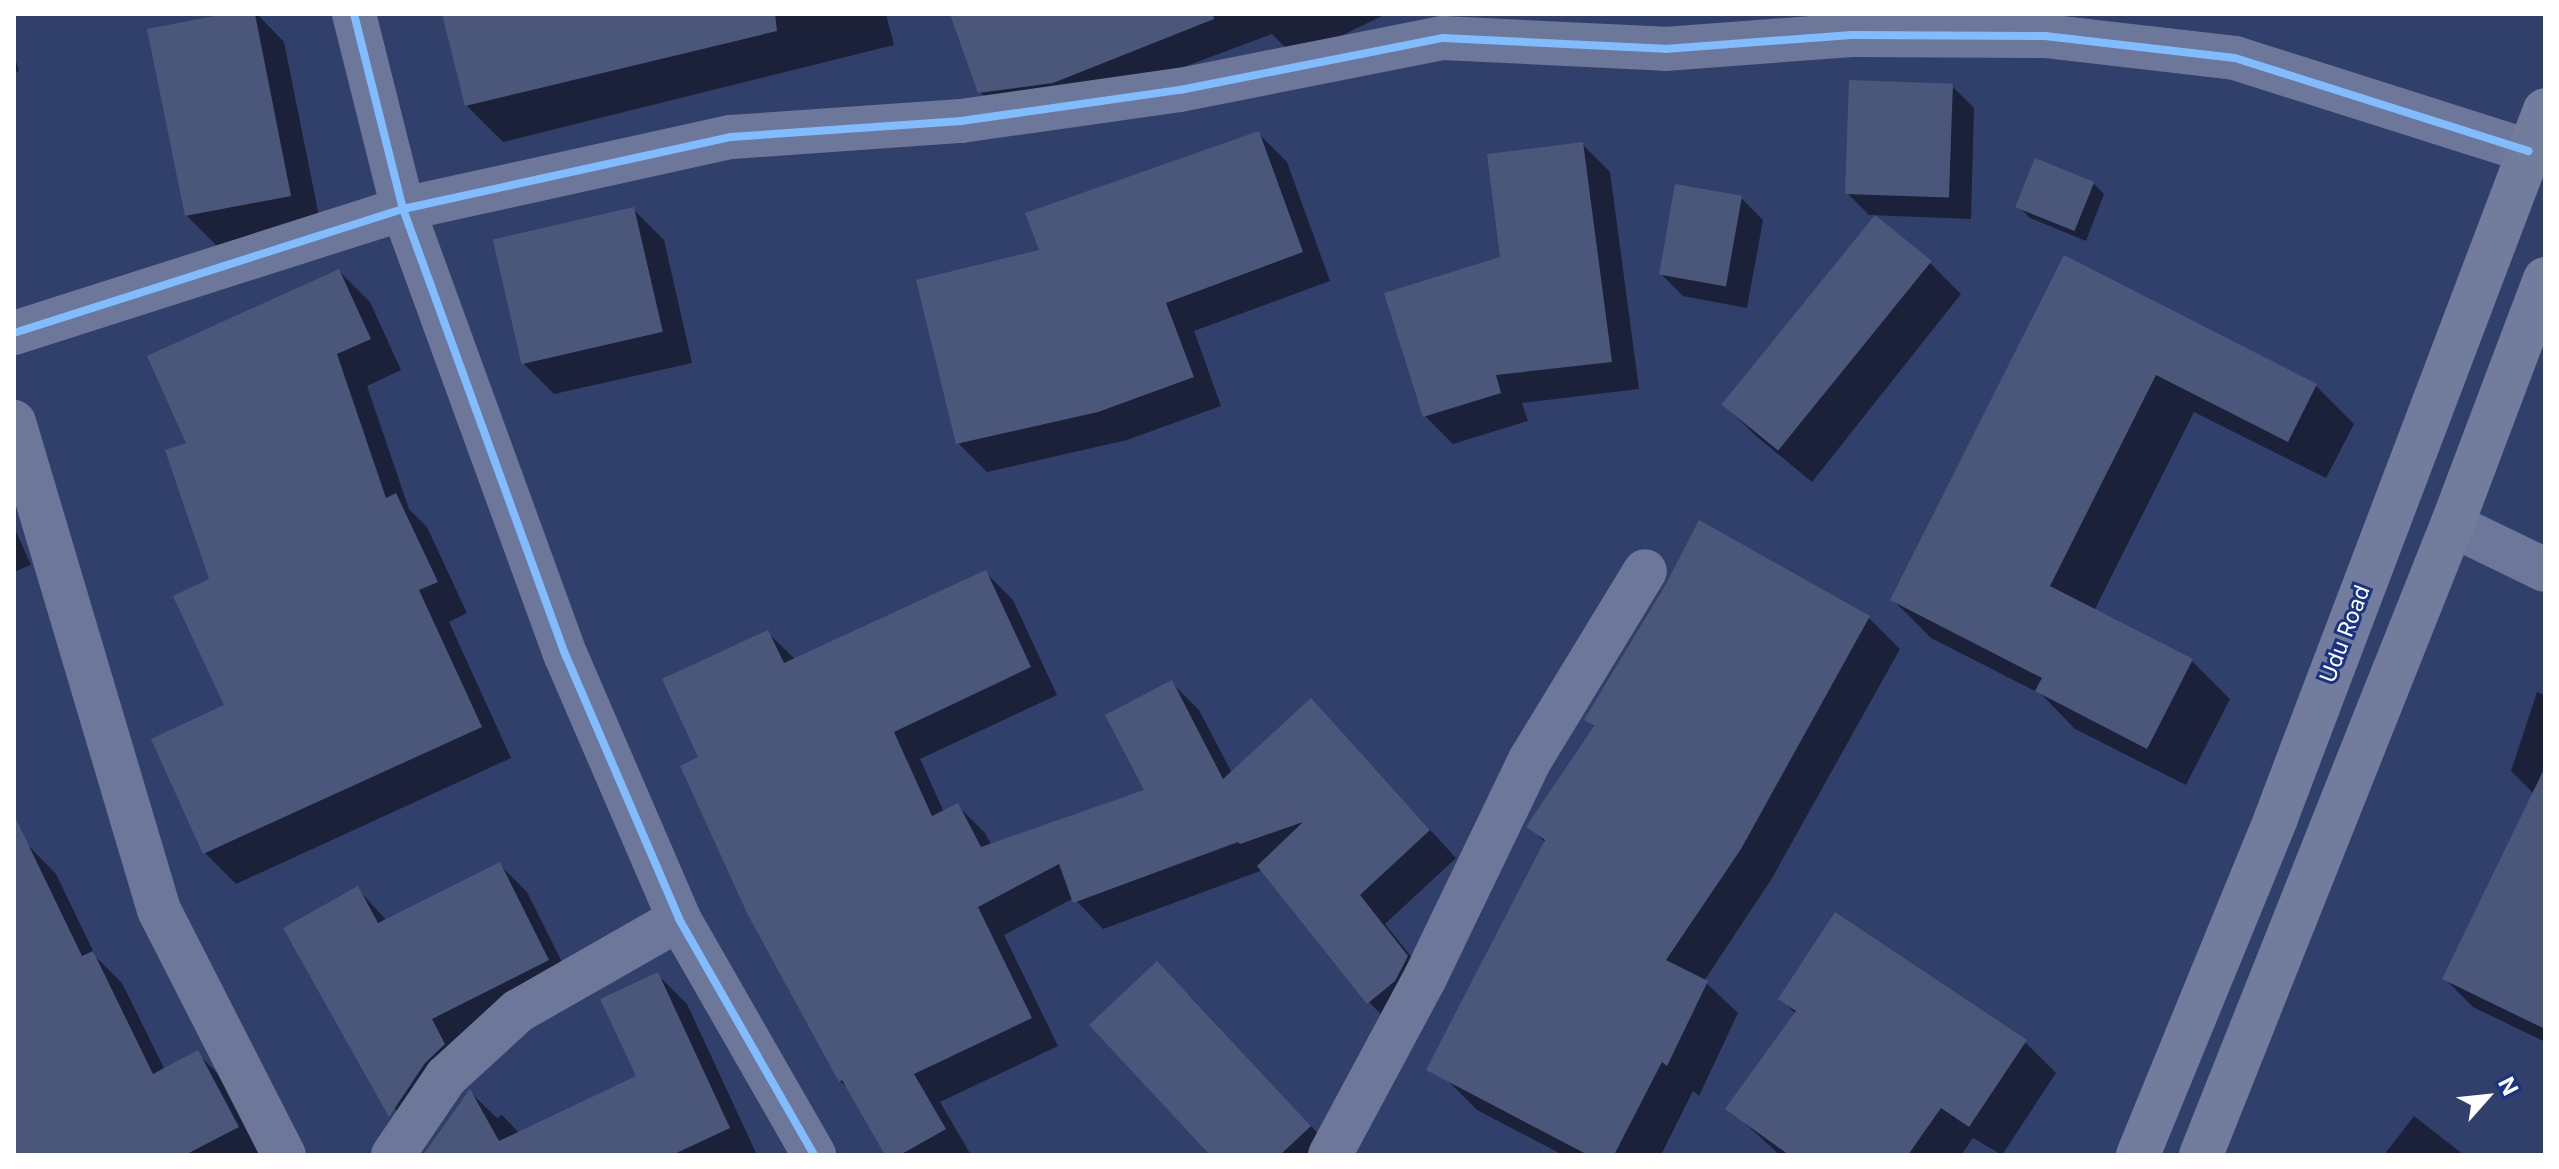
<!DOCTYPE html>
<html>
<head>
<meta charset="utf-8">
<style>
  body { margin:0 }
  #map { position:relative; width:2559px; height:1169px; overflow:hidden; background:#313f6b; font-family:Inter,sans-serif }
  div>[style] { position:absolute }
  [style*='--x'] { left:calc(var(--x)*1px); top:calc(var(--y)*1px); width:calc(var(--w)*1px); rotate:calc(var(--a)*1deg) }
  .shadow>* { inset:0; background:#0007 }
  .building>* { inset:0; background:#4b577a; transform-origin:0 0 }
  .minor>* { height:44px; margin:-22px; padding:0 22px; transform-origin:22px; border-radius:22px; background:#6c7799 }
  .secondary>* { height:44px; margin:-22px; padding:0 22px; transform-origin:22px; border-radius:22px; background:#727c9d }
  .cycleway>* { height:8px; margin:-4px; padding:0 4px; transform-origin:4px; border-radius:4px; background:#80bcff }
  span { translate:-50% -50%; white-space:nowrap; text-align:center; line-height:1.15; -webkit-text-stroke:6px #193283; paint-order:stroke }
  .street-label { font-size:22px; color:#fff }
  .frame { position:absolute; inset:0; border:16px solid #fff; pointer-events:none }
  .north { position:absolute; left:2447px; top:1057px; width:80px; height:80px; -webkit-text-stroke:6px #193283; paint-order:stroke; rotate:63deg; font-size:22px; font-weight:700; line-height:32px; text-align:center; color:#fff }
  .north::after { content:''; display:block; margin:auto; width:28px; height:36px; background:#fff; clip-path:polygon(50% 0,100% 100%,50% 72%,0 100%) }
</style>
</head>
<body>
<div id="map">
  <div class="shadow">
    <div style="clip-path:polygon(235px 14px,257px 14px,284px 42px,321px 226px,217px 246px,186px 215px)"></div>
    <div style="clip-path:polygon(444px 14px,886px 14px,894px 45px,503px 142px,466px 105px)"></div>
    <div style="clip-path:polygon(970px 14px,1386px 14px,1296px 58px,1272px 34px,1122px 90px,1008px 120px,980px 92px)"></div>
    <div style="clip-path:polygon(14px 55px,19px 71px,14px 73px)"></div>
    <div style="clip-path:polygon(1952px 86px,1974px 108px,1971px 219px,1869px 215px,1847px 193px)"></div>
    <div style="clip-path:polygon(1258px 133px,1287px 162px,1330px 281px,1194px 331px,1221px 406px,1127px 440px,987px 472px,958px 443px)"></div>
    <div style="clip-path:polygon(1582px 144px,1610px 172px,1639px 389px,1522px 403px,1528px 421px,1453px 444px,1425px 416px,1502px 258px)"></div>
    <div style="clip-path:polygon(2093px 183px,2104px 194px,2086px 241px,2030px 218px,2019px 207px)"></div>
    <div style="clip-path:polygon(1741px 198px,1763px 220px,1747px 308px,1683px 296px,1661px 274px)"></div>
    <div style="clip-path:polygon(633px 209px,664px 240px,692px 363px,554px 394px,523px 363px)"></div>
    <div style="clip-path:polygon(2064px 257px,2316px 386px,2354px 424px,2326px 478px,2194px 412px,2094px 611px,2192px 661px,2230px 699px,2186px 785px,2075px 729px,2041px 694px,1931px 638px,1893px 600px)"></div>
    <div style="clip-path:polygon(1930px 263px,1961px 294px,1812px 482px,1756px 436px,1725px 406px)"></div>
    <div style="clip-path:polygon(339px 271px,370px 302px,401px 370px,367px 386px,409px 509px,427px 527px,467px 613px,449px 622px,511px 758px,236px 884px,205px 853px,153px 740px,226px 706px,212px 580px,189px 444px)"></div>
    <div style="clip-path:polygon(14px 527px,31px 565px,14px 572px)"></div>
    <div style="clip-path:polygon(985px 572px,1013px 600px,1057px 695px,920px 759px,944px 812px,957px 805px,985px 833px,992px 846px,1147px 791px,1172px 683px,1199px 710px,1232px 773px,1311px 700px,1456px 858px,1385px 924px,1434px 985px,1396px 1030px,1369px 1002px,1263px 870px,1103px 929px,1074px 898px,1004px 935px,1058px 1046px,940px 1102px,971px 1155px,887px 1155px,850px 1090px,840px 1081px,701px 758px,768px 633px,796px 660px)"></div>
    <div style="clip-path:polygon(1869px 618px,1900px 649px,1771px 880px,1704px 981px,1738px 1013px,1699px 1096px,1693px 1091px,1661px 1155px,1563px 1155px,1477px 1110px,1446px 1079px,1546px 843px,1529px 827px,1595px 728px,1586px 720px)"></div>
    <div style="clip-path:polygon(2537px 692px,2545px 695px,2545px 1042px,2473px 1007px,2444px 978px,2534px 794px,2511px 771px)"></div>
    <div style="clip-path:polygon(26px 843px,56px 874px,96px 957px,122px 983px,165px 1070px,197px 1053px,227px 1083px,266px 1155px,14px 1155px,14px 849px)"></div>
    <div style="clip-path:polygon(500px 865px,527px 892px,575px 988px,457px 1047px,422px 1135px,376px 1090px,357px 888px,387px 921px)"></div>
    <div style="clip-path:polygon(657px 974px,687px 1004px,757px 1155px,426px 1155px,470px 1092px,497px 1118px,502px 1115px,519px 1133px,639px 1077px)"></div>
    <div style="clip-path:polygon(1188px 994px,1338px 1155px,1212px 1155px)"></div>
    <div style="clip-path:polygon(1780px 998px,2025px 1042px,2056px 1073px,2002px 1155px,1973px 1138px,1961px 1155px,1780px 1155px,1728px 1108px,1796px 1014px)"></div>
    <div style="clip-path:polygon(2414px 1116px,2464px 1155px,2384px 1155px)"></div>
  </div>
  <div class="building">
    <div style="clip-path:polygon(225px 14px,255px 14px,291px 196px,185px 216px,147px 29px)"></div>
    <div style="clip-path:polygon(442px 14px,775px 14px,777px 31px,465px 106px)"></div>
    <div style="clip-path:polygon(950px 14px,1213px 14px,1214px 19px,1053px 83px,978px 93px)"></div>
    <div style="left:1849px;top:80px;width:104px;height:114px;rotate:2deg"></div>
    <div style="clip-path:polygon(1259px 131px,1303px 252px,1166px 303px,1194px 377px,1098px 412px,956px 444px,916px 280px,1039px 250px,1025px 213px)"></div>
    <div style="clip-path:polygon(1583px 142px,1612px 362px,1496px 375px,1501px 393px,1423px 417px,1384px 293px,1500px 257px,1487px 154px)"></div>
    <div style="left:2035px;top:158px;width:64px;height:53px;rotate:22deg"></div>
    <div style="left:1675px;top:184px;width:68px;height:92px;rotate:10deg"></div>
    <div style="left:634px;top:207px;width:128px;height:145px;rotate:77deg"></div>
    <div style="left:1875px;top:215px;width:73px;height:244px;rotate:39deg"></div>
    <div style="clip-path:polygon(2064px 255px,2317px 384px,2288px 442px,2156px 375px,2050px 586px,2193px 659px,2147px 749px,2035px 691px,2042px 678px,1890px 600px)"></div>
    <div style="clip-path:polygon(339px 269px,371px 339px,337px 354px,386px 498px,396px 493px,438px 582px,419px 590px,482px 727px,203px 854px,151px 739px,224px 705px,173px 596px,209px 579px,165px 450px,186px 443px,147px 356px)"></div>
    <div style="clip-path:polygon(1699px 520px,1870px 616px,1741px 849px,1666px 960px,1708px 981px,1667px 1066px,1662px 1062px,1614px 1155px,1588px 1155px,1426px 1070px,1545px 840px,1526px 827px,1594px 726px,1584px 720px,1666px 584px)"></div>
    <div style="clip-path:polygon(986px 570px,1031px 667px,894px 732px,932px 816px,958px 803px,981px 847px,1144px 790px,1105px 715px,1172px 680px,1223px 779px,1311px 698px,1430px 830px,1360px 895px,1408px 956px,1395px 981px,1367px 1004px,1257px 866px,1303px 822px,1240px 844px,1238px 842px,1073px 903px,1059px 864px,978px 907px,1032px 1018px,914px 1074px,946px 1129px,900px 1155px,885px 1155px,842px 1080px,839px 1082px,748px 915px,680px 766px,698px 757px,662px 679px,768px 630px,784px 663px)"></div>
    <div style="clip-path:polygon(2545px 767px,2545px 1029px,2442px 979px)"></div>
    <div style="clip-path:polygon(14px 815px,82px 956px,93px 951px,153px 1074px,198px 1050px,239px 1127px,185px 1155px,14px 1155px)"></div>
    <div style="clip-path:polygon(500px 862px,549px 960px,432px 1019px,445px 1044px,425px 1063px,389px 1117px,283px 928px,358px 886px,378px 923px)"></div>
    <div style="clip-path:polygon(1835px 912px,2027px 1040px,1969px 1127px,1941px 1108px,1908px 1155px,1789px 1155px,1725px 1109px,1796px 1011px,1778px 999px)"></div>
    <div style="clip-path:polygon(1157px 961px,1311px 1126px,1280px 1155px,1210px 1155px,1089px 1025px)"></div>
    <div style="clip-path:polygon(658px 972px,730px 1128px,672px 1155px,423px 1155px,470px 1089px,499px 1141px,636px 1076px,600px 999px)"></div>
  </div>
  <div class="minor">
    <div style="--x:354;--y:14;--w:201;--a:75.9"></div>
    <div style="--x:403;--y:209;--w:476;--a:70"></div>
    <div style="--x:566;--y:656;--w:286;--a:66.7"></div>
    <div style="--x:679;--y:919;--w:272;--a:60.2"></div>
    <div style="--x:14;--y:333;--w:408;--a:-17.7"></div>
    <div style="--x:403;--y:209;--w:336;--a:-12.4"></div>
    <div style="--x:731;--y:137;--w:231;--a:-4"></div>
    <div style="--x:961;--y:121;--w:221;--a:-8.1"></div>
    <div style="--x:1180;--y:90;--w:268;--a:-11.2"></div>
    <div style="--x:1443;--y:38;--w:222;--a:2.8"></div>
    <div style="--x:1665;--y:49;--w:187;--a:-4.3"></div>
    <div style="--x:1851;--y:35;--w:194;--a:0.3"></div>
    <div style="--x:2045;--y:36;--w:191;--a:6.6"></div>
    <div style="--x:2235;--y:58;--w:308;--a:17.6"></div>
    <div style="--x:14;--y:422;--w:509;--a:73.45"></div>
    <div style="--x:159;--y:910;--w:275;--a:63"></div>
    <div style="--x:2452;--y:525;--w:103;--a:25.8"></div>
    <div style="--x:393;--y:1155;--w:94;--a:-55.8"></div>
    <div style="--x:446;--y:1077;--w:98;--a:-42.5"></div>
    <div style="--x:518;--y:1011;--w:185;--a:-29.7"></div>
    <div style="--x:1330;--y:1155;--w:201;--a:-61.8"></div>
    <div style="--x:1425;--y:978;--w:242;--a:-64.3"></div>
    <div style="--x:1530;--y:760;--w:221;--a:-58.7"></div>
  </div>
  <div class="secondary">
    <div style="--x:2138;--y:1155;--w:364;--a:-67.7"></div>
    <div style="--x:2276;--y:818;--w:757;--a:-69.2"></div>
    <div style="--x:2201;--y:1155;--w:678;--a:-68.28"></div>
    <div style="--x:2452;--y:525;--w:263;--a:-69.3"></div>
  </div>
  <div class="cycleway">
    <div style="--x:354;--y:14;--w:201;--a:75.9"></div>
    <div style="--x:403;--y:209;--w:476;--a:70"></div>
    <div style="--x:566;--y:656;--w:286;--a:66.7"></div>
    <div style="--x:679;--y:919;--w:272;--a:60.2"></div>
    <div style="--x:14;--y:333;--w:408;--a:-17.7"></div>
    <div style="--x:403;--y:209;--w:336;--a:-12.4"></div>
    <div style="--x:731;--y:137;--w:231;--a:-4"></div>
    <div style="--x:961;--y:121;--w:221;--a:-8.1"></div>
    <div style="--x:1180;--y:90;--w:268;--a:-11.2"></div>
    <div style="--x:1443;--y:38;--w:222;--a:2.8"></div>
    <div style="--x:1665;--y:49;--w:187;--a:-4.3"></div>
    <div style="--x:1851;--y:35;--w:194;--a:0.3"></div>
    <div style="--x:2045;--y:36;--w:191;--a:6.6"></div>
    <div style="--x:2235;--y:58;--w:308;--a:17.6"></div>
  </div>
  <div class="street-label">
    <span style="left:2345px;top:634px;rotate:-69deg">Udu Road</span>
  </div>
  <div class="frame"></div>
  <div class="north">N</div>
</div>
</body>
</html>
